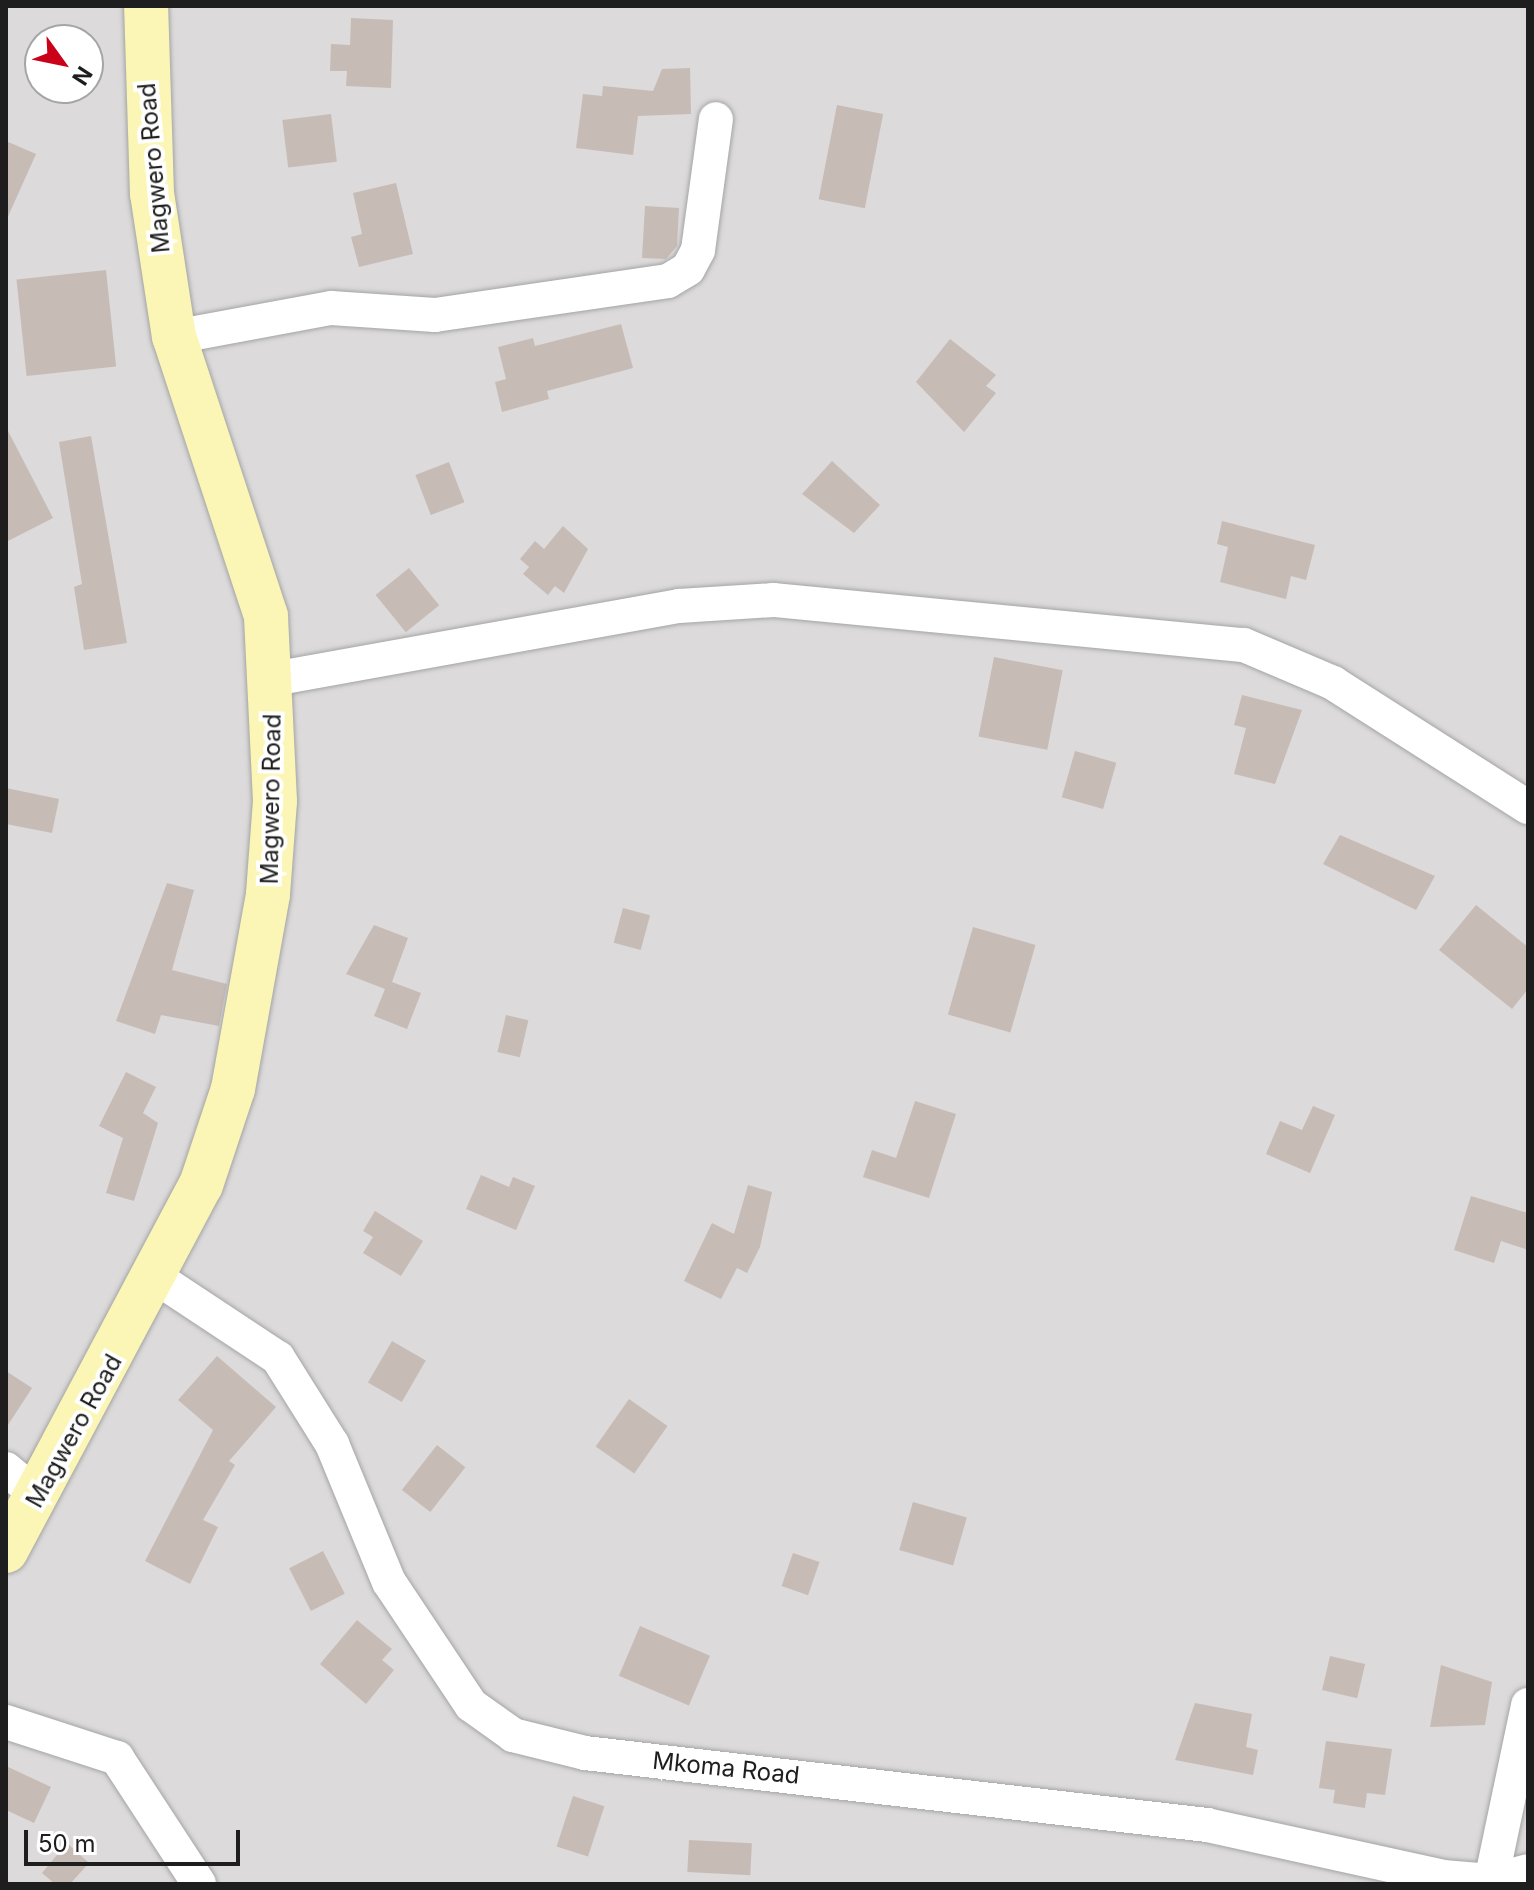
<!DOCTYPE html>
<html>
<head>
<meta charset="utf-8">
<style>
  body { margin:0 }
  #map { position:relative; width:1534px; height:1890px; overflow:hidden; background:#efeae3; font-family:Inter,sans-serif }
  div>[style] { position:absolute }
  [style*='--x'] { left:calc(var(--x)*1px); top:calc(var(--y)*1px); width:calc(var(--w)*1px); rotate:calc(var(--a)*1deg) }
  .residential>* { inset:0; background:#dcdadb }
  .building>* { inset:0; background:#c7bbb6; transform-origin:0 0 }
  .roads { filter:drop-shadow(0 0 2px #a5a5a5) drop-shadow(0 0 2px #a5a5a5) }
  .street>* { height:34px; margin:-17px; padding:0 17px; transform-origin:17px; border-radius:17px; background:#fff }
  .secondary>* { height:44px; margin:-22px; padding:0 22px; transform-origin:22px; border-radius:22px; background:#fbf6b5 }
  span { translate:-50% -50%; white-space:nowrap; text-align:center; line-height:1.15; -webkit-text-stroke:8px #fff; paint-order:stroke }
  .street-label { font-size:24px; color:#1e1e1e }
  .frame { position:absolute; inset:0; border:8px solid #1e1e1e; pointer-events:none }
  .north { position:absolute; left:24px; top:24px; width:80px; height:80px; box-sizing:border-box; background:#fff; border:2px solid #a5a5a5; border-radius:50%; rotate:123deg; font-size:22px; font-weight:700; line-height:32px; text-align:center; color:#1e1e1e }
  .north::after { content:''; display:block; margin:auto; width:28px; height:36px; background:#cb0019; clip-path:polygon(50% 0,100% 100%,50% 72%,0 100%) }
  .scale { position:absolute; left:24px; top:1830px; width:216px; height:36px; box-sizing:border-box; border:4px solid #1e1e1e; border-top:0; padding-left:10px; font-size:24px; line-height:28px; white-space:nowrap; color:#1e1e1e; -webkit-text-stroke:6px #fff; paint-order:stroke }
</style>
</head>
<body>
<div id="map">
  <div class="residential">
    <div style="clip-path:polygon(evenodd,6px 6px,1528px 6px,1528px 1884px,6px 1884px,6px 6px,40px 40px,88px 40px,88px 88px,40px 88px,40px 40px)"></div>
  </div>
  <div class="building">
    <div style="clip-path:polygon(351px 18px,393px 20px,391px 88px,346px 86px,347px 71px,330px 71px,331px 44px,350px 45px)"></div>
    <div style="clip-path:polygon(690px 68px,691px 114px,638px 116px,633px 155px,576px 148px,583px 94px,602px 96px,603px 86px,653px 91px,662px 69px)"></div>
    <div style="left:837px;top:105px;width:47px;height:96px;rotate:11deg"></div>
    <div style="left:331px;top:114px;width:48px;height:49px;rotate:83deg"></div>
    <div style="clip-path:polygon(6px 141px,36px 154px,6px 221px)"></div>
    <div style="clip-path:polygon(396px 183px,413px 254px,359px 267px,351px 237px,362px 234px,353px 193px)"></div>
    <div style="clip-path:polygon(645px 206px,679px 208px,677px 246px,666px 259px,642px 258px)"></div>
    <div style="left:106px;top:270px;width:97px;height:90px;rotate:84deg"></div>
    <div style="clip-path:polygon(621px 324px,633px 368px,547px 391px,549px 399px,502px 412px,495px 382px,506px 379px,498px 347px,533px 338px,535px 346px)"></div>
    <div style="clip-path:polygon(950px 339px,996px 375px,986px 386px,996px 393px,964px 432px,916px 382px)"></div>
    <div style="clip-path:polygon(6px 427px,53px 518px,6px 542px)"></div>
    <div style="clip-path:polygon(91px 436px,127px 643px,84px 650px,74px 587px,82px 584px,59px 442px)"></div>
    <div style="clip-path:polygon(832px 461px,880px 505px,854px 533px,802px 494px)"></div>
    <div style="left:449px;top:462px;width:43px;height:36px;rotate:69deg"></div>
    <div style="clip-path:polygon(1222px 521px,1315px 545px,1306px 580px,1291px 576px,1286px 599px,1220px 582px,1228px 547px,1217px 544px)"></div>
    <div style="clip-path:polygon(563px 526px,588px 549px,564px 593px,555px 586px,548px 595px,523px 574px,529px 567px,520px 559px,535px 541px,544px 549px)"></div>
    <div style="left:409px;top:568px;width:48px;height:43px;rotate:51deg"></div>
    <div style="left:994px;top:657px;width:70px;height:81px;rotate:11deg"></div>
    <div style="clip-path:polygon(1242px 695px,1302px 710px,1275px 784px,1234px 774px,1246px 728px,1234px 725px)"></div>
    <div style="left:1075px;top:751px;width:43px;height:48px;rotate:16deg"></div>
    <div style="clip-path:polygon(6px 788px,59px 799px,52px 833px,6px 824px)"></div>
    <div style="clip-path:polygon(1340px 835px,1435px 876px,1416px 910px,1323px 864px)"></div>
    <div style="clip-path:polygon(167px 883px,194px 890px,172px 970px,227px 984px,219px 1026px,161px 1015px,155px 1034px,116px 1021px)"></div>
    <div style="clip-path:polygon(1476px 905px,1528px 947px,1528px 989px,1512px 1009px,1439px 950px)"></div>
    <div style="left:623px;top:908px;width:28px;height:36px;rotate:15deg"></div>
    <div style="clip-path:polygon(374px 925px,408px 938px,392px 982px,421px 993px,407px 1029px,374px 1016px,385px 989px,346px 974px)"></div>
    <div style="left:973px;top:927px;width:65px;height:91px;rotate:16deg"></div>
    <div style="left:506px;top:1015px;width:23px;height:38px;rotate:13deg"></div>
    <div style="clip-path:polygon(126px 1072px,156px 1087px,143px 1113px,158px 1123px,134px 1201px,106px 1193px,123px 1138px,99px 1126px)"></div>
    <div style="clip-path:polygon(915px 1101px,956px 1114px,929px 1198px,863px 1177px,872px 1150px,896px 1158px)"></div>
    <div style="clip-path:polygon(1313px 1106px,1335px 1115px,1310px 1173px,1266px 1154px,1280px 1121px,1302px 1130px)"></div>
    <div style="clip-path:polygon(481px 1175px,509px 1187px,513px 1177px,535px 1186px,516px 1230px,466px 1209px)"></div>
    <div style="clip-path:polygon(748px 1185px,772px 1192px,760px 1247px,747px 1273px,737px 1268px,721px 1299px,684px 1281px,712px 1223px,734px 1234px)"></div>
    <div style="clip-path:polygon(1471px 1196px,1528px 1213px,1528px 1250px,1501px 1241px,1494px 1263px,1454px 1250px)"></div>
    <div style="clip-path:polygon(375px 1211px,423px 1241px,401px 1276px,363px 1253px,373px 1237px,363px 1231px)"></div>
    <div style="left:392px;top:1341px;width:39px;height:48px;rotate:30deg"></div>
    <div style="clip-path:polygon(217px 1356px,276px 1407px,229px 1461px,235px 1465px,203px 1520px,218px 1527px,190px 1584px,145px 1561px,213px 1430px,178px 1400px)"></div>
    <div style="clip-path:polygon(6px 1371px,32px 1388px,6px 1428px)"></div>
    <div style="left:629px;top:1399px;width:47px;height:58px;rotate:35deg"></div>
    <div style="left:437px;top:1445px;width:36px;height:57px;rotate:38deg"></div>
    <div style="left:913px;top:1502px;width:56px;height:50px;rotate:16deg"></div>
    <div style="left:323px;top:1551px;width:48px;height:38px;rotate:63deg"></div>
    <div style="left:793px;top:1553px;width:28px;height:35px;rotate:19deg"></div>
    <div style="clip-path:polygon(357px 1620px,392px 1649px,382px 1660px,394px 1670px,366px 1704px,320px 1664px)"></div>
    <div style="left:640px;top:1626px;width:76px;height:54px;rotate:23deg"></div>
    <div style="left:1330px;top:1656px;width:36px;height:35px;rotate:13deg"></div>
    <div style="clip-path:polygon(1441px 1665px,1492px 1682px,1485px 1725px,1430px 1727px)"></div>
    <div style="clip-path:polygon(1195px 1703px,1252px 1714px,1246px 1747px,1258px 1750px,1253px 1775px,1175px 1760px)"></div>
    <div style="clip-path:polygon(1326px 1741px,1392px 1749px,1385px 1795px,1367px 1793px,1365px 1808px,1333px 1803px,1335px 1790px,1319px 1788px)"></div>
    <div style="clip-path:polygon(6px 1766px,51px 1787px,34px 1823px,6px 1810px)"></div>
    <div style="left:573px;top:1796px;width:33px;height:53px;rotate:18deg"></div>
    <div style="left:689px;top:1840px;width:63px;height:32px;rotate:3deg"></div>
    <div style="clip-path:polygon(67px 1843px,89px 1863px,70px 1884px,55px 1884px,42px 1873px)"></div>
  </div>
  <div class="roads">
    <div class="street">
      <div style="--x:174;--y:337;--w:160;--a:-10.5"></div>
      <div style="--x:331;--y:308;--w:104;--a:3.9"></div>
      <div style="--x:435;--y:315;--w:235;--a:-8.3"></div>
      <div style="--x:668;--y:281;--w:23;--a:-31"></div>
      <div style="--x:688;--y:269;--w:21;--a:-62"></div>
      <div style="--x:698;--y:250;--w:132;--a:-82.2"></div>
      <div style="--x:273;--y:679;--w:413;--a:-10.2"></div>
      <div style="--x:679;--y:606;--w:95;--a:-3.6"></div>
      <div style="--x:774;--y:600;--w:472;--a:5.5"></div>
      <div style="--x:1244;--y:645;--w:97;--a:23.1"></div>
      <div style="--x:1333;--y:683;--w:231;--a:32.5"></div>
      <div style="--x:157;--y:1278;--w:145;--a:33.5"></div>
      <div style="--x:278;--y:1358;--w:102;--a:57.9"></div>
      <div style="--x:332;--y:1444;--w:149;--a:67.6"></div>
      <div style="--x:389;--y:1582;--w:148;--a:56.3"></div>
      <div style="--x:471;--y:1705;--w:52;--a:35.5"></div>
      <div style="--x:513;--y:1735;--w:74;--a:14"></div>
      <div style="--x:585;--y:1753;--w:626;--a:6.6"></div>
      <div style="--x:1207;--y:1825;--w:242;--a:12.4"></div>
      <div style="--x:1443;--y:1877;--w:48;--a:4.8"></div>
      <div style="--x:1491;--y:1881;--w:38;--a:-15"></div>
      <div style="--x:6;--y:1469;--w:42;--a:40.2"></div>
      <div style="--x:6;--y:1722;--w:117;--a:18"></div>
      <div style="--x:117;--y:1758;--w:150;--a:56.9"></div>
      <div style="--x:1491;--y:1881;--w:180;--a:-78.1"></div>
    </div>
    <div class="secondary">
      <div style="--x:6;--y:1551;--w:415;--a:-62"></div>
      <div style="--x:201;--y:1185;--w:101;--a:-71.6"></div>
      <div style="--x:233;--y:1089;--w:198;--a:-79.8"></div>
      <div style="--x:268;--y:894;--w:93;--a:-85.7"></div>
      <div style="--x:275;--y:801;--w:185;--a:-92.8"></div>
      <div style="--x:266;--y:616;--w:294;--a:-108.2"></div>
      <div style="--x:174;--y:337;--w:145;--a:-98.7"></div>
      <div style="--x:152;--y:194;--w:188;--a:-91.8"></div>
    </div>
  </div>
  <div class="street-label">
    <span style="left:154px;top:168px;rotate:-95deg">Magwero Road</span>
    <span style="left:271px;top:799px;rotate:-89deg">Magwero Road</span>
    <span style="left:74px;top:1431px;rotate:-61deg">Magwero Road</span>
    <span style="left:726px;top:1768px;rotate:6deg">Mkoma Road</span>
  </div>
  <div class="frame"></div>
  <div class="north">N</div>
  <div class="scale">50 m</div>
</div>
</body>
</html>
